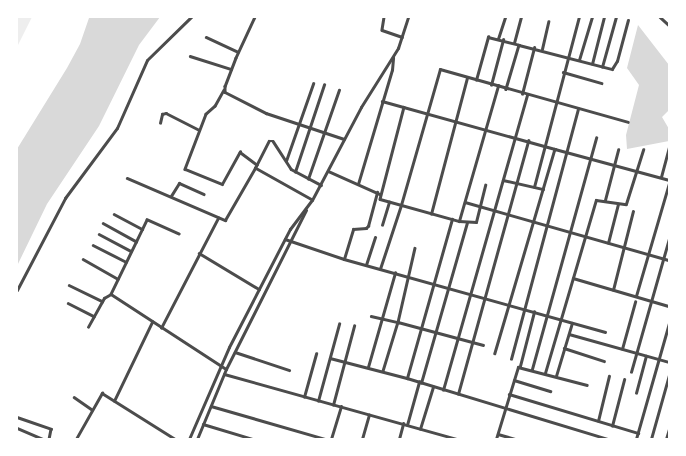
<!DOCTYPE html>
<html>
<head>
<meta charset="utf-8">
<style>
  body { margin:0 }
  #map { position:relative; width:686px; height:456px; overflow:hidden; background:#fff; font-family:Signika,sans-serif }
  div>[style] { position:absolute }
  [style*='--x'] { left:calc(var(--x)*1px); top:calc(var(--y)*1px); width:calc(var(--w)*1px); rotate:calc(var(--a)*1deg) }
  .green>* { inset:0; background:#eee }
  .water>* { inset:0; background:#d9d9d9 }
  .minor>* { height:2.5px; margin:-1.25px; padding:0 1.25px; transform-origin:1.25px; border-radius:1.25px; background:#4c4c4c }
  .tertiary>* { height:3px; margin:-1.5px; padding:0 1.5px; transform-origin:1.5px; border-radius:1.5px; background:#4c4c4c }
  span { translate:-50% -50%; white-space:nowrap; text-align:center; line-height:1.15; -webkit-text-stroke:3.5px #fff; paint-order:stroke }
  .frame { position:absolute; inset:0; border:18px solid #fff; pointer-events:none }
</style>
</head>
<body>
<div id="map">
  <div class="green">
    <div style="clip-path:polygon(17px 17px,32px 17px,17px 47px)"></div>
  </div>
  <div class="water">
    <div style="clip-path:polygon(160px 17px,139px 45px,99px 126px,47px 204px,17px 266px,17px 149px,67px 68px,80px 44px,89px 18px)"></div>
    <div style="clip-path:polygon(638px 25px,669px 65px,669px 110px,662px 117px,669px 129px,669px 141px,627px 149px,626px 135px,639px 85px,627px 68px)"></div>
  </div>
  <div class="minor">
    <div style="--x:255;--y:17;--w:45;--a:114.9"></div>
    <div style="--x:236;--y:58;--w:30;--a:111"></div>
    <div style="--x:225;--y:86;--w:6;--a:90"></div>
    <div style="--x:225;--y:92;--w:46;--a:27.1"></div>
    <div style="--x:266;--y:113;--w:82;--a:18.4"></div>
    <div style="--x:384;--y:17;--w:13;--a:99"></div>
    <div style="--x:382;--y:30;--w:21;--a:19"></div>
    <div style="--x:660;--y:17;--w:12;--a:42"></div>
    <div style="--x:206;--y:37;--w:35;--a:25"></div>
    <div style="--x:498;--y:39;--w:23;--a:-72"></div>
    <div style="--x:514;--y:43;--w:27;--a:-75"></div>
    <div style="--x:519;--y:45;--w:96;--a:14.5"></div>
    <div style="--x:612;--y:69;--w:9;--a:-58"></div>
    <div style="--x:617;--y:61;--w:42;--a:-75"></div>
    <div style="--x:542;--y:49;--w:28;--a:-77"></div>
    <div style="--x:190;--y:56;--w:43;--a:17.6"></div>
    <div style="--x:579;--y:60;--w:45;--a:-73.2"></div>
    <div style="--x:592;--y:64;--w:49;--a:-75.7"></div>
    <div style="--x:602;--y:67;--w:52;--a:-74.4"></div>
    <div style="--x:563;--y:72;--w:40;--a:16"></div>
    <div style="--x:476;--y:80;--w:45;--a:-74.4"></div>
    <div style="--x:488;--y:37;--w:32;--a:14"></div>
    <div style="--x:519;--y:45;--w:46;--a:106.5"></div>
    <div style="--x:491;--y:85;--w:47;--a:-75.1"></div>
    <div style="--x:224;--y:90;--w:18;--a:119"></div>
    <div style="--x:215;--y:106;--w:12;--a:138"></div>
    <div style="--x:206;--y:114;--w:59;--a:110.9"></div>
    <div style="--x:185;--y:169;--w:40;--a:22"></div>
    <div style="--x:222;--y:184;--w:37;--a:-61"></div>
    <div style="--x:240;--y:152;--w:21;--a:37"></div>
    <div style="--x:522;--y:94;--w:48;--a:-75.4"></div>
    <div style="--x:382;--y:101;--w:180;--a:15.5"></div>
    <div style="--x:555;--y:149;--w:213;--a:106.4"></div>
    <div style="--x:404;--y:107;--w:95;--a:104.6"></div>
    <div style="--x:380;--y:199;--w:82;--a:15.6"></div>
    <div style="--x:459;--y:221;--w:141;--a:-73.9"></div>
    <div style="--x:160;--y:123;--w:9;--a:-77"></div>
    <div style="--x:162;--y:114;--w:4;--a:-14"></div>
    <div style="--x:166;--y:113;--w:37;--a:27"></div>
    <div style="--x:555;--y:149;--w:118;--a:15.2"></div>
    <div style="--x:286;--y:161;--w:82;--a:-70.7"></div>
    <div style="--x:328;--y:171;--w:57;--a:23.9"></div>
    <div style="--x:295;--y:172;--w:92;--a:-71.6"></div>
    <div style="--x:661;--y:177;--w:31;--a:-75"></div>
    <div style="--x:127;--y:178;--w:107;--a:23.2"></div>
    <div style="--x:225;--y:220;--w:60;--a:-60"></div>
    <div style="--x:308;--y:179;--w:94;--a:-70.8"></div>
    <div style="--x:503;--y:180;--w:41;--a:12.7"></div>
    <div style="--x:358;--y:184;--w:119;--a:-73.4"></div>
    <div style="--x:392;--y:70;--w:12;--a:-85"></div>
    <div style="--x:534;--y:187;--w:176;--a:-75.2"></div>
    <div style="--x:171;--y:196;--w:15;--a:-58"></div>
    <div style="--x:179;--y:183;--w:27;--a:24"></div>
    <div style="--x:312;--y:200;--w:65;--a:-150.7"></div>
    <div style="--x:255;--y:168;--w:30;--a:-63"></div>
    <div style="--x:269;--y:141;--w:4;--a:0"></div>
    <div style="--x:273;--y:141;--w:33;--a:57"></div>
    <div style="--x:291;--y:169;--w:34;--a:28"></div>
    <div style="--x:605;--y:200;--w:52;--a:-75.4"></div>
    <div style="--x:465;--y:202;--w:212;--a:15.9"></div>
    <div style="--x:114;--y:214;--w:32;--a:28"></div>
    <div style="--x:431;--y:214;--w:141;--a:-75.2"></div>
    <div style="--x:459;--y:221;--w:17;--a:3"></div>
    <div style="--x:476;--y:222;--w:38;--a:-76"></div>
    <div style="--x:103;--y:223;--w:38;--a:29"></div>
    <div style="--x:382;--y:225;--w:24;--a:-73"></div>
    <div style="--x:99;--y:234;--w:36;--a:28"></div>
    <div style="--x:179;--y:234;--w:35;--a:-156"></div>
    <div style="--x:147;--y:220;--w:82;--a:115.9"></div>
    <div style="--x:111;--y:294;--w:137;--a:33.1"></div>
    <div style="--x:285;--y:239;--w:62;--a:18.7"></div>
    <div style="--x:344;--y:259;--w:271;--a:15.6"></div>
    <div style="--x:608;--y:243;--w:40;--a:-75.6"></div>
    <div style="--x:93;--y:245;--w:37;--a:27"></div>
    <div style="--x:415;--y:248;--w:76;--a:102.9"></div>
    <div style="--x:398;--y:322;--w:88;--a:15.1"></div>
    <div style="--x:199;--y:253;--w:70;--a:31"></div>
    <div style="--x:83;--y:259;--w:40;--a:29.7"></div>
    <div style="--x:344;--y:259;--w:31;--a:-73"></div>
    <div style="--x:353;--y:229;--w:13;--a:-4"></div>
    <div style="--x:366;--y:228;--w:3;--a:-45"></div>
    <div style="--x:368;--y:226;--w:35;--a:-75"></div>
    <div style="--x:366;--y:265;--w:29;--a:-72"></div>
    <div style="--x:380;--y:269;--w:67;--a:-71.8"></div>
    <div style="--x:401;--y:205;--w:141;--a:-74"></div>
    <div style="--x:440;--y:69;--w:195;--a:15.7"></div>
    <div style="--x:573;--y:278;--w:100;--a:16.3"></div>
    <div style="--x:69;--y:285;--w:37;--a:26"></div>
    <div style="--x:613;--y:290;--w:81;--a:-75.8"></div>
    <div style="--x:636;--y:296;--w:118;--a:-73.7"></div>
    <div style="--x:68;--y:303;--w:29;--a:27"></div>
    <div style="--x:371;--y:316;--w:28;--a:13"></div>
    <div style="--x:398;--y:322;--w:51;--a:107"></div>
    <div style="--x:88;--y:327;--w:33;--a:-61"></div>
    <div style="--x:104;--y:298;--w:8;--a:-30"></div>
    <div style="--x:161;--y:328;--w:124;--a:-62.6"></div>
    <div style="--x:569;--y:334;--w:104;--a:15.6"></div>
    <div style="--x:564;--y:348;--w:42;--a:18"></div>
    <div style="--x:622;--y:349;--w:49;--a:-74.5"></div>
    <div style="--x:235;--y:352;--w:57;--a:18.4"></div>
    <div style="--x:330;--y:358;--w:80;--a:14.6"></div>
    <div style="--x:407;--y:378;--w:210;--a:16.9"></div>
    <div style="--x:511;--y:359;--w:259;--a:-75"></div>
    <div style="--x:520;--y:366;--w:56;--a:-75.5"></div>
    <div style="--x:368;--y:367;--w:98;--a:-74"></div>
    <div style="--x:532;--y:369;--w:240;--a:-74.5"></div>
    <div style="--x:631;--y:372;--w:138;--a:-74.1"></div>
    <div style="--x:545;--y:373;--w:180;--a:-73.6"></div>
    <div style="--x:596;--y:200;--w:30;--a:8"></div>
    <div style="--x:626;--y:204;--w:57;--a:-72.5"></div>
    <div style="--x:556;--y:376;--w:55;--a:-73.2"></div>
    <div style="--x:407;--y:378;--w:165;--a:-74.2"></div>
    <div style="--x:514;--y:380;--w:38;--a:17"></div>
    <div style="--x:421;--y:383;--w:166;--a:-74"></div>
    <div style="--x:443;--y:390;--w:307;--a:-74.1"></div>
    <div style="--x:636;--y:393;--w:38;--a:-75"></div>
    <div style="--x:458;--y:394;--w:263;--a:-74.5"></div>
    <div style="--x:509;--y:394;--w:135;--a:16.8"></div>
    <div style="--x:74;--y:397;--w:21;--a:35"></div>
    <div style="--x:304;--y:397;--w:45;--a:-74.4"></div>
    <div style="--x:114;--y:401;--w:88;--a:-64.3"></div>
    <div style="--x:318;--y:401;--w:80;--a:-74.7"></div>
    <div style="--x:333;--y:405;--w:82;--a:-75.1"></div>
    <div style="--x:211;--y:406;--w:119;--a:16.1"></div>
    <div style="--x:17;--y:417;--w:36;--a:19"></div>
    <div style="--x:51;--y:429;--w:10;--a:101"></div>
    <div style="--x:598;--y:421;--w:46;--a:-76.3"></div>
    <div style="--x:203;--y:424;--w:52;--a:16.7"></div>
    <div style="--x:407;--y:425;--w:45;--a:-74.4"></div>
    <div style="--x:612;--y:426;--w:48;--a:-75.4"></div>
    <div style="--x:17;--y:428;--w:28;--a:23"></div>
    <div style="--x:420;--y:429;--w:44;--a:-72.8"></div>
    <div style="--x:498;--y:434;--w:19;--a:16"></div>
    <div style="--x:76;--y:439;--w:53;--a:-60.5"></div>
    <div style="--x:102;--y:393;--w:86;--a:32.2"></div>
    <div style="--x:331;--y:439;--w:34;--a:-73"></div>
    <div style="--x:362;--y:439;--w:25;--a:-74"></div>
    <div style="--x:399;--y:439;--w:16;--a:-75"></div>
    <div style="--x:496;--y:439;--w:75;--a:-73"></div>
    <div style="--x:518;--y:367;--w:71;--a:14.6"></div>
    <div style="--x:636;--y:439;--w:121;--a:-74.1"></div>
    <div style="--x:651;--y:439;--w:66;--a:-74.3"></div>
    <div style="--x:666;--y:439;--w:10;--a:-73"></div>
  </div>
  <div class="tertiary">
    <div style="--x:17;--y:290;--w:104;--a:-62.4"></div>
    <div style="--x:65;--y:198;--w:87;--a:-53.4"></div>
    <div style="--x:117;--y:128;--w:74;--a:-66.2"></div>
    <div style="--x:147;--y:60;--w:62;--a:-44.3"></div>
    <div style="--x:224;--y:374;--w:242;--a:15.6"></div>
    <div style="--x:189;--y:439;--w:100;--a:-66.5"></div>
    <div style="--x:229;--y:347;--w:133;--a:-62.7"></div>
    <div style="--x:290;--y:229;--w:36;--a:-53"></div>
    <div style="--x:312;--y:200;--w:105;--a:-62.2"></div>
    <div style="--x:361;--y:107;--w:70;--a:-57.9"></div>
    <div style="--x:398;--y:48;--w:33;--a:-72"></div>
    <div style="--x:197;--y:439;--w:76;--a:-67.5"></div>
    <div style="--x:226;--y:369;--w:178;--a:-63.3"></div>
  </div>
  <div class="frame"></div>
</div>
</body>
</html>
